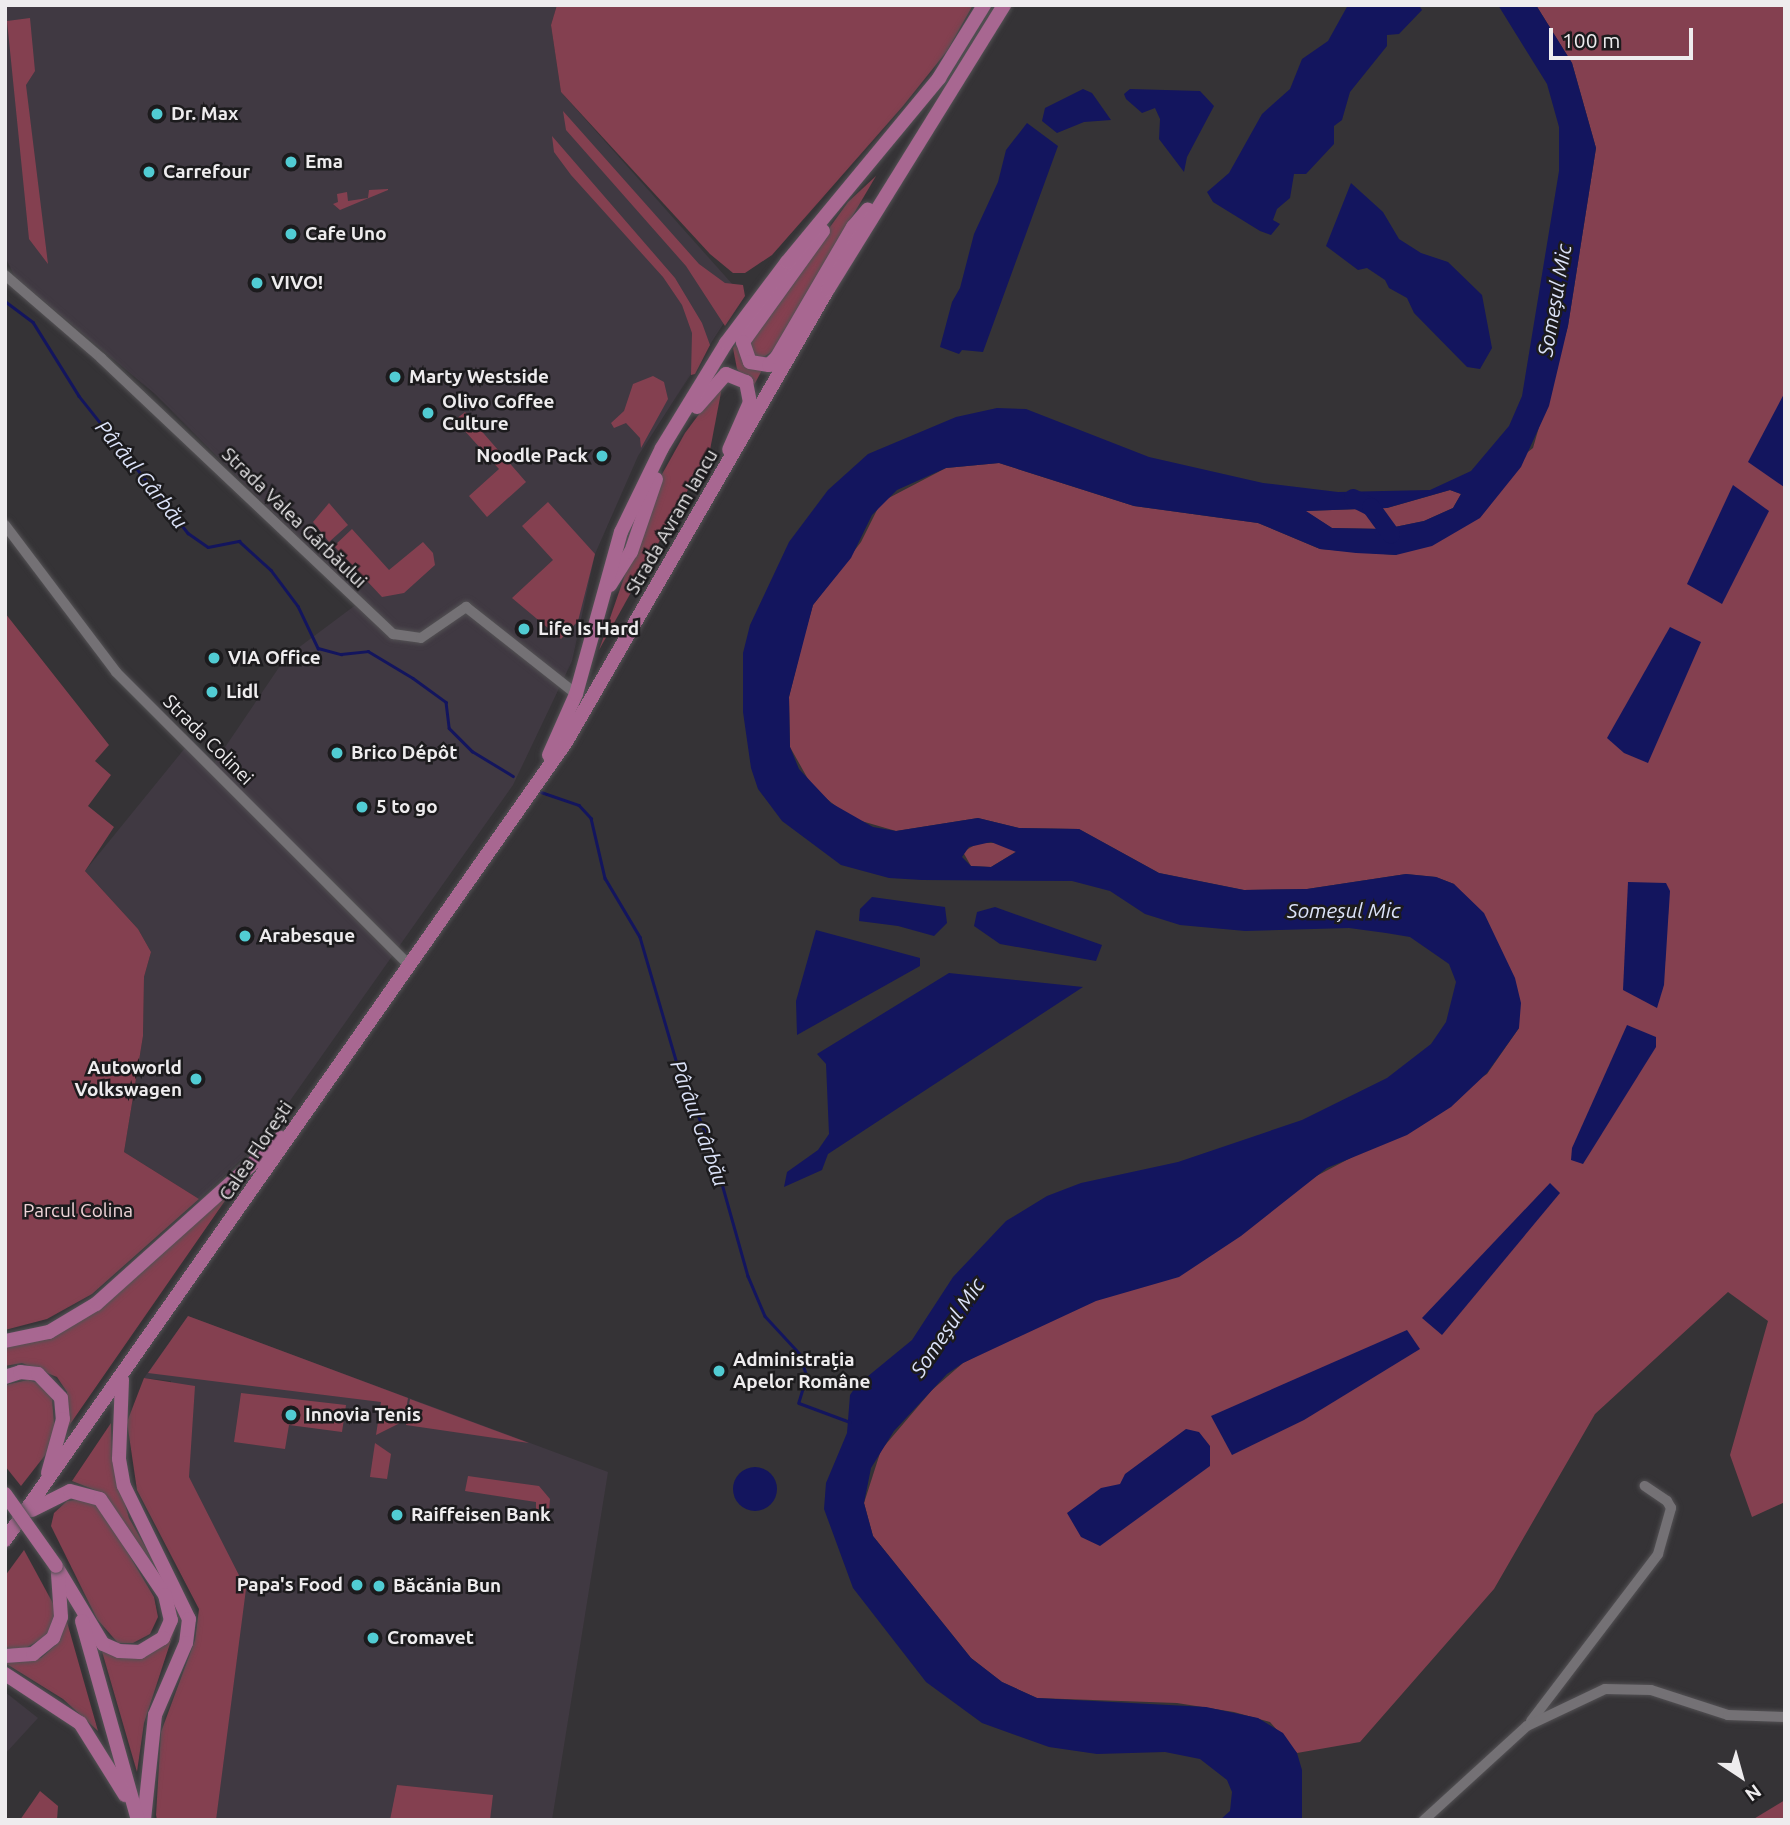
<!DOCTYPE html>
<html>
<head>
<meta charset="utf-8">
<style>
  body { margin:0 }
  #map { position:relative; width:1790px; height:1825px; overflow:hidden; background:#353336; font-family:Ubuntu,sans-serif }
  div>[style] { position:absolute }
  [style*='--x'] { left:calc(var(--x)*1px); top:calc(var(--y)*1px); width:calc(var(--w)*1px); rotate:calc(var(--a)*1deg) }
  .built>* { inset:0; background:#403942 }
  .green>* { inset:0; background:#844050 }
  .water>* { inset:0; background:#13155e }
  .round { border-radius:50% }
  .stream>* { height:2.5px; margin:-1.25px; padding:0 1.25px; transform-origin:1.25px; border-radius:1.25px; background:#13155e }
  .river>* { height:18px; margin:-9px; padding:0 9px; transform-origin:9px; border-radius:9px; background:#13155e }
  .roads { filter:drop-shadow(0 0 2px #535154) drop-shadow(0 0 2px #535154) }
  .minor>* { height:10px; margin:-5px; padding:0 5px; transform-origin:5px; border-radius:5px; background:#747175 }
  .major>* { height:14px; margin:-7px; padding:0 7px; transform-origin:7px; border-radius:7px; background:#a86791 }
  .bridges { filter:drop-shadow(0 0 2px #535154) drop-shadow(0 0 2px #535154) }
  .major-bridge>* { height:14px; margin:-7px; padding:0 7px; transform-origin:7px; border-radius:7px; background:#a86791 }
  .dots>* { width:19px; height:19px; translate:-50% -50%; box-sizing:border-box; border:4px solid #1c1b1d; border-radius:50% }
  span { translate:-50% -50%; white-space:nowrap; text-align:center; line-height:1.15; -webkit-text-stroke:5px #1c1b1d; paint-order:stroke }
  .poi-label { font-size:19px; color:#eeecee; font-weight:700 }
  .left { translate:0 -50%; text-align:left }
  .right { translate:-100% -50%; text-align:right }
  .street-label { font-size:19px; color:#eeecee }
  .park-label { font-size:19px; color:#f0d5d9 }
  .water-label { font-size:21px; color:#dce3f9; font-style:italic }
  .frame { position:absolute; inset:0; border:7px solid #eeecee; pointer-events:none }
  .north { position:absolute; left:1706px; top:1741px; width:70px; height:70px; -webkit-text-stroke:5px #1c1b1d; paint-order:stroke; rotate:144deg; font-size:19px; font-weight:700; line-height:28px; text-align:center; color:#eeecee }
  .north::after { content:''; display:block; margin:auto; width:24px; height:32px; background:#eeecee; clip-path:polygon(50% 0,100% 100%,50% 72%,0 100%) }
  .scale { position:absolute; left:1549px; top:28px; width:144px; height:32px; box-sizing:border-box; border:4px solid #eeecee; border-top:0; padding-left:9px; font-size:21px; line-height:24px; white-space:nowrap; color:#eeecee; -webkit-text-stroke:5px #1c1b1d; paint-order:stroke }
</style>
</head>
<body>
<div id="map">
  <div class="built">
    <div style="clip-path:polygon(5px 5px,557px 5px,551px 25px,561px 92px,742px 295px,638px 456px,595px 554px,572px 661px,513px 785px,263px 1139px,199px 1199px,124px 1152px,143px 1036px,144px 977px,151px 952px,138px 929px,85px 871px,185px 748px,213px 765px,286px 657px,361px 601px,155px 394px,15px 277px,5px 257px)"></div>
    <div style="clip-path:polygon(188px 1316px,608px 1472px,552px 1820px,191px 1820px,217px 1656px,167px 1502px,171px 1381px,144px 1378px)"></div>
    <div style="clip-path:polygon(5px 1692px,38px 1718px,5px 1754px)"></div>
  </div>
  <div class="green">
    <div style="clip-path:polygon(557px 5px,973px 5px,947px 51px,903px 106px,772px 255px,745px 273px,733px 273px,710px 254px,561px 92px,551px 25px)"></div>
    <div style="clip-path:polygon(1536px 5px,1785px 5px,1785px 1502px,1752px 1517px,1730px 1455px,1768px 1321px,1728px 1292px,1595px 1414px,1494px 1589px,1360px 1742px,1297px 1753px,1270px 1722px,1234px 1712px,1177px 1703px,1037px 1698px,1002px 1682px,971px 1658px,873px 1536px,864px 1503px,881px 1450px,932px 1390px,963px 1363px,1360px 1153px,1487px 1074px,1519px 1028px,1454px 884px,1436px 877px,1406px 874px,1307px 889px,1244px 890px,1159px 873px,1079px 829px,1019px 828px,978px 818px,896px 831px,851px 818px,813px 788px,790px 747px,789px 697px,804px 636px,813px 605px,861px 542px,881px 502px,946px 468px,999px 463px,1134px 506px,1258px 523px,1320px 549px,1396px 555px,1533px 448px,1568px 326px,1596px 148px,1572px 63px)"></div>
    <div style="clip-path:polygon(30px 18px,35px 71px,26px 85px,48px 264px,29px 239px,7px 21px)"></div>
    <div style="clip-path:polygon(563px 111px,699px 264px,725px 283px,743px 285px,745px 296px,725px 326px,686px 266px,566px 130px)"></div>
    <div style="clip-path:polygon(552px 136px,675px 278px,702px 323px,710px 345px,695px 374px,691px 375px,692px 333px,682px 305px,663px 277px,571px 175px,554px 152px)"></div>
    <div style="clip-path:polygon(876px 176px,773px 351px,757px 361px,748px 341px,848px 202px)"></div>
    <div style="clip-path:polygon(388px 189px,388px 190px,340px 210px,333px 204px,338px 202px,337px 194px,347px 192px,348px 201px,368px 198px,369px 190px)"></div>
    <div style="clip-path:polygon(737px 343px,762px 370px,753px 387px,737px 369px,733px 348px)"></div>
    <div style="clip-path:polygon(653px 376px,664px 382px,668px 399px,641px 448px,640px 438px,626px 423px,614px 428px,611px 423px,624px 411px,633px 384px)"></div>
    <div style="clip-path:polygon(723px 382px,710px 450px,599px 650px,656px 485px,685px 433px)"></div>
    <div style="clip-path:polygon(465px 412px,526px 482px,487px 517px,469px 496px,499px 469px,455px 420px)"></div>
    <div style="clip-path:polygon(1450px 490px,1461px 494px,1453px 508px,1424px 521px,1385px 529px,1332px 528px,1305px 511px,1387px 508px)"></div>
    <div style="clip-path:polygon(548px 502px,595px 554px,578px 621px,561px 639px,512px 598px,553px 560px,522px 526px)"></div>
    <div style="clip-path:polygon(329px 503px,348px 525px,329px 542px,313px 522px)"></div>
    <div style="clip-path:polygon(352px 529px,389px 570px,423px 542px,433px 553px,435px 565px,404px 593px,382px 597px,334px 546px)"></div>
    <div style="clip-path:polygon(5px 613px,109px 745px,95px 761px,111px 775px,88px 806px,114px 827px,85px 871px,138px 929px,151px 952px,144px 977px,143px 1036px,124px 1152px,199px 1199px,92px 1294px,47px 1319px,5px 1330px)"></div>
    <div style="clip-path:polygon(978px 843px,999px 843px,1017px 851px,991px 867px,971px 866px,963px 852px)"></div>
    <div style="clip-path:polygon(231px 1192px,66px 1430px,67px 1392px,57px 1377px,22px 1363px,5px 1366px,5px 1346px,98px 1307px)"></div>
    <div style="clip-path:polygon(188px 1316px,408px 1398px,404px 1421px,376px 1435px,381px 1402px,148px 1373px)"></div>
    <div style="clip-path:polygon(144px 1378px,195px 1386px,189px 1477px,246px 1589px,216px 1820px,157px 1820px,156px 1815px,161px 1732px,195px 1640px,199px 1609px,137px 1490px,127px 1422px)"></div>
    <div style="clip-path:polygon(28px 1380px,42px 1384px,52px 1399px,55px 1435px,53px 1445px,21px 1486px,5px 1466px,5px 1385px)"></div>
    <div style="clip-path:polygon(241px 1393px,346px 1405px,342px 1432px,289px 1425px,285px 1449px,234px 1442px)"></div>
    <div style="clip-path:polygon(410px 1399px,529px 1443px,406px 1425px)"></div>
    <div style="clip-path:polygon(111px 1423px,112px 1458px,129px 1518px,174px 1598px,179px 1616px,144px 1723px,137px 1772px,101px 1648px,118px 1657px,166px 1636px,168px 1593px,105px 1494px,72px 1481px)"></div>
    <div style="clip-path:polygon(375px 1443px,391px 1454px,387px 1479px,370px 1477px)"></div>
    <div style="clip-path:polygon(468px 1476px,539px 1486px,550px 1499px,549px 1511px,536px 1509px,536px 1502px,465px 1491px)"></div>
    <div style="clip-path:polygon(83px 1499px,94px 1503px,106px 1516px,154px 1597px,158px 1617px,150px 1634px,133px 1643px,118px 1643px,97px 1619px,51px 1526px,54px 1513px,67px 1501px)"></div>
    <div style="clip-path:polygon(24px 1550px,56px 1609px,47px 1636px,20px 1651px,5px 1647px,5px 1576px)"></div>
    <div style="clip-path:polygon(63px 1617px,67px 1622px,98px 1731px,63px 1699px,5px 1663px,41px 1658px,58px 1643px)"></div>
    <div style="clip-path:polygon(397px 1785px,493px 1795px,490px 1820px,390px 1820px)"></div>
    <div style="clip-path:polygon(40px 1791px,58px 1806px,57px 1820px,20px 1820px)"></div>
    <div style="clip-path:polygon(1785px 1800px,1785px 1820px,1752px 1820px)"></div>
  </div>
  <div class="water">
    <div style="clip-path:polygon(1348px 5px,1419px 5px,1422px 10px,1399px 34px,1387px 35px,1387px 46px,1350px 92px,1342px 120px,1334px 126px,1334px 144px,1306px 174px,1294px 174px,1290px 198px,1277px 209px,1273px 220px,1280px 224px,1271px 235px,1260px 231px,1213px 202px,1207px 192px,1229px 173px,1262px 114px,1290px 89px,1302px 59px,1328px 41px)"></div>
    <div style="clip-path:polygon(evenodd,1498px 5px,1536px 5px,1572px 63px,1596px 148px,1568px 326px,1549px 406px,1521px 467px,1480px 518px,1432px 546px,1396px 555px,1356px 553px,1320px 549px,1258px 523px,1134px 506px,999px 463px,946px 468px,897px 490px,872px 515px,851px 558px,813px 605px,789px 697px,790px 747px,799px 769px,831px 803px,873px 827px,896px 831px,978px 818px,1019px 828px,1079px 829px,1159px 873px,1244px 890px,1307px 889px,1406px 874px,1436px 877px,1454px 884px,1484px 913px,1515px 978px,1521px 1003px,1519px 1028px,1487px 1073px,1451px 1107px,1407px 1135px,1327px 1168px,1241px 1236px,1179px 1277px,1096px 1301px,963px 1363px,947px 1374px,894px 1431px,871px 1468px,864px 1503px,873px 1536px,971px 1658px,1002px 1682px,1037px 1698px,1206px 1707px,1258px 1718px,1283px 1733px,1297px 1753px,1302px 1770px,1302px 1820px,1220px 1820px,1230px 1811px,1232px 1792px,1227px 1780px,1200px 1759px,1165px 1752px,1097px 1754px,1049px 1747px,982px 1723px,926px 1682px,853px 1588px,824px 1509px,826px 1483px,847px 1433px,850px 1395px,856px 1386px,912px 1340px,953px 1277px,1006px 1221px,1047px 1196px,1081px 1183px,1178px 1162px,1302px 1120px,1387px 1078px,1431px 1044px,1446px 1022px,1456px 982px,1449px 964px,1410px 937px,1386px 933px,1349px 928px,1245px 931px,1180px 925px,1145px 914px,1110px 891px,1072px 881px,922px 880px,889px 878px,841px 865px,782px 821px,758px 789px,751px 768px,743px 712px,743px 653px,750px 625px,789px 542px,828px 490px,868px 454px,956px 417px,997px 408px,1026px 409px,1149px 457px,1263px 483px,1338px 492px,1430px 490px,1471px 471px,1509px 426px,1522px 396px,1559px 171px,1559px 127px,1547px 84px,1498px 5px,1450px 490px,1461px 494px,1453px 508px,1424px 521px,1385px 529px,1332px 528px,1306px 511px,1387px 508px,1450px 490px,1498px 5px,991px 842px,1016px 852px,991px 867px,971px 866px,962px 857px,969px 847px,991px 842px)"></div>
    <div style="clip-path:polygon(1083px 89px,1092px 93px,1111px 120px,1084px 122px,1057px 133px,1042px 121px,1045px 108px)"></div>
    <div style="clip-path:polygon(1130px 89px,1200px 91px,1214px 106px,1187px 157px,1184px 172px,1159px 139px,1160px 119px,1155px 108px,1142px 113px,1126px 99px,1124px 94px)"></div>
    <div style="clip-path:polygon(1027px 123px,1058px 146px,983px 352px,962px 350px,959px 354px,940px 347px,952px 302px,960px 288px,974px 234px,998px 182px,1006px 150px)"></div>
    <div style="clip-path:polygon(1351px 183px,1383px 212px,1399px 239px,1421px 253px,1448px 262px,1482px 295px,1492px 348px,1480px 369px,1467px 367px,1414px 313px,1407px 298px,1389px 288px,1385px 280px,1367px 268px,1358px 270px,1326px 246px)"></div>
    <div style="clip-path:polygon(1785px 392px,1785px 486px,1784px 487px,1748px 462px)"></div>
    <div style="clip-path:polygon(1733px 485px,1769px 511px,1722px 604px,1687px 584px)"></div>
    <div style="clip-path:polygon(1670px 627px,1701px 642px,1648px 763px,1624px 753px,1607px 738px)"></div>
    <div style="clip-path:polygon(1628px 882px,1666px 883px,1670px 891px,1664px 985px,1657px 1008px,1623px 990px)"></div>
    <div style="clip-path:polygon(872px 897px,945px 907px,947px 923px,934px 936px,898px 926px,859px 921px,860px 909px)"></div>
    <div style="clip-path:polygon(995px 907px,1102px 945px,1096px 961px,1000px 944px,974px 926px,977px 912px)"></div>
    <div style="clip-path:polygon(816px 930px,920px 958px,920px 966px,797px 1035px,796px 1001px)"></div>
    <div style="clip-path:polygon(949px 973px,1083px 987px,828px 1154px,822px 1170px,784px 1187px,787px 1172px,818px 1150px,829px 1134px,826px 1064px,817px 1054px)"></div>
    <div style="clip-path:polygon(1627px 1025px,1656px 1037px,1656px 1047px,1583px 1164px,1571px 1160px,1572px 1148px)"></div>
    <div style="clip-path:polygon(1550px 1183px,1560px 1193px,1442px 1335px,1422px 1318px)"></div>
    <div style="clip-path:polygon(1407px 1330px,1420px 1349px,1304px 1420px,1232px 1455px,1211px 1416px)"></div>
    <div style="clip-path:polygon(1186px 1429px,1199px 1432px,1210px 1446px,1210px 1466px,1100px 1546px,1081px 1537px,1067px 1513px,1101px 1488px,1120px 1484px,1125px 1474px)"></div>
    <div class="round" style="left:733px;top:1467px;width:44px;height:44px"></div>
  </div>
  <div class="stream">
    <div style="--x:5;--y:301;--w:35;--a:37"></div>
    <div style="--x:33;--y:322;--w:87;--a:58.1"></div>
    <div style="--x:79;--y:396;--w:175;--a:51.5"></div>
    <div style="--x:188;--y:533;--w:24;--a:35"></div>
    <div style="--x:208;--y:547;--w:32;--a:-11"></div>
    <div style="--x:239;--y:541;--w:43;--a:42.2"></div>
    <div style="--x:271;--y:570;--w:45;--a:53.1"></div>
    <div style="--x:298;--y:606;--w:47;--a:64.5"></div>
    <div style="--x:318;--y:648;--w:24;--a:15"></div>
    <div style="--x:341;--y:654;--w:27;--a:-6"></div>
    <div style="--x:368;--y:651;--w:52;--a:31"></div>
    <div style="--x:413;--y:678;--w:41;--a:36"></div>
    <div style="--x:446;--y:702;--w:26;--a:83"></div>
    <div style="--x:449;--y:728;--w:33;--a:45"></div>
    <div style="--x:472;--y:751;--w:48;--a:31.4"></div>
    <div style="--x:541;--y:792;--w:40;--a:18.9"></div>
    <div style="--x:579;--y:805;--w:18;--a:47"></div>
    <div style="--x:591;--y:818;--w:62;--a:76.9"></div>
    <div style="--x:605;--y:878;--w:69;--a:59.3"></div>
    <div style="--x:640;--y:937;--w:139;--a:73.7"></div>
    <div style="--x:679;--y:1070;--w:85;--a:67.1"></div>
    <div style="--x:712;--y:1148;--w:133;--a:74.3"></div>
    <div style="--x:748;--y:1276;--w:43;--a:67"></div>
    <div style="--x:765;--y:1316;--w:50;--a:47.4"></div>
    <div style="--x:799;--y:1353;--w:24;--a:71"></div>
    <div style="--x:807;--y:1376;--w:28;--a:107"></div>
    <div style="--x:799;--y:1403;--w:54;--a:20.4"></div>
  </div>
  <div class="river">
    <div style="--x:1353;--y:498;--w:20;--a:27"></div>
    <div style="--x:1371;--y:507;--w:34;--a:54"></div>
  </div>
  <div class="roads">
    <div class="minor">
      <div style="--x:5;--y:275;--w:127;--a:40.8"></div>
      <div style="--x:101;--y:358;--w:402;--a:43.4"></div>
      <div style="--x:393;--y:634;--w:28;--a:8"></div>
      <div style="--x:421;--y:638;--w:55;--a:-34.6"></div>
      <div style="--x:466;--y:607;--w:140;--a:38.3"></div>
      <div style="--x:5;--y:525;--w:184;--a:52.9"></div>
      <div style="--x:116;--y:672;--w:412;--a:45"></div>
      <div style="--x:1531;--y:1721;--w:210;--a:-52.7"></div>
      <div style="--x:1658;--y:1554;--w:48;--a:-74.2"></div>
      <div style="--x:1671;--y:1508;--w:8;--a:-120"></div>
      <div style="--x:1667;--y:1501;--w:27;--a:-146"></div>
      <div style="--x:1424;--y:1820;--w:139;--a:-42.4"></div>
      <div style="--x:1527;--y:1726;--w:86;--a:-25.4"></div>
      <div style="--x:1605;--y:1689;--w:46;--a:1.2"></div>
      <div style="--x:1651;--y:1690;--w:81;--a:18"></div>
      <div style="--x:1728;--y:1715;--w:57;--a:2"></div>
    </div>
    <div class="major">
      <div style="--x:823;--y:231;--w:137;--a:125.8"></div>
      <div style="--x:743;--y:342;--w:21;--a:71"></div>
      <div style="--x:750;--y:362;--w:19;--a:9"></div>
      <div style="--x:769;--y:365;--w:11;--a:-45"></div>
      <div style="--x:777;--y:357;--w:151;--a:-59.7"></div>
      <div style="--x:853;--y:227;--w:23;--a:-50"></div>
      <div style="--x:697;--y:407;--w:44;--a:-48.7"></div>
      <div style="--x:726;--y:374;--w:22;--a:22"></div>
      <div style="--x:746;--y:382;--w:20;--a:79"></div>
      <div style="--x:750;--y:402;--w:52;--a:113.6"></div>
      <div style="--x:610;--y:585;--w:39;--a:-58"></div>
      <div style="--x:631;--y:552;--w:77;--a:-71.1"></div>
      <div style="--x:549;--y:755;--w:67;--a:-66.1"></div>
      <div style="--x:576;--y:694;--w:168;--a:-74.5"></div>
      <div style="--x:621;--y:532;--w:93;--a:-64"></div>
      <div style="--x:662;--y:448;--w:123;--a:-58.6"></div>
      <div style="--x:726;--y:343;--w:101;--a:-53"></div>
      <div style="--x:787;--y:262;--w:239;--a:-50.4"></div>
      <div style="--x:939;--y:78;--w:86;--a:-58.3"></div>
      <div style="--x:5;--y:1341;--w:45;--a:-11.6"></div>
      <div style="--x:49;--y:1332;--w:55;--a:-30.8"></div>
      <div style="--x:96;--y:1304;--w:249;--a:-41.9"></div>
      <div style="--x:5;--y:1377;--w:16;--a:-18"></div>
      <div style="--x:20;--y:1372;--w:18;--a:6"></div>
      <div style="--x:38;--y:1374;--w:33;--a:46"></div>
      <div style="--x:61;--y:1398;--w:21;--a:85"></div>
      <div style="--x:63;--y:1419;--w:56;--a:105.5"></div>
      <div style="--x:122;--y:1380;--w:79;--a:92.2"></div>
      <div style="--x:119;--y:1459;--w:27;--a:80"></div>
      <div style="--x:124;--y:1486;--w:148;--a:64"></div>
      <div style="--x:189;--y:1619;--w:24;--a:97"></div>
      <div style="--x:186;--y:1643;--w:78;--a:113.3"></div>
      <div style="--x:155;--y:1715;--w:106;--a:96"></div>
      <div style="--x:32;--y:1510;--w:42;--a:-26.6"></div>
      <div style="--x:70;--y:1491;--w:31;--a:15"></div>
      <div style="--x:100;--y:1499;--w:116;--a:55.9"></div>
      <div style="--x:165;--y:1595;--w:26;--a:77"></div>
      <div style="--x:171;--y:1620;--w:20;--a:114"></div>
      <div style="--x:163;--y:1638;--w:27;--a:149"></div>
      <div style="--x:140;--y:1652;--w:21;--a:-177"></div>
      <div style="--x:119;--y:1651;--w:17;--a:-156"></div>
      <div style="--x:103;--y:1644;--w:91;--a:-121.1"></div>
      <div style="--x:5;--y:1540;--w:975;--a:-54.89"></div>
      <div style="--x:566;--y:742;--w:523;--a:-59.96"></div>
      <div style="--x:828;--y:289;--w:334;--a:-58.2"></div>
      <div style="--x:82;--y:1621;--w:207;--a:74.3"></div>
      <div style="--x:5;--y:1656;--w:28;--a:-4"></div>
      <div style="--x:33;--y:1654;--w:26;--a:-39"></div>
      <div style="--x:53;--y:1638;--w:22;--a:-69"></div>
      <div style="--x:61;--y:1617;--w:43;--a:-94"></div>
      <div style="--x:5;--y:1674;--w:90;--a:33.2"></div>
      <div style="--x:80;--y:1723;--w:85;--a:58"></div>
    </div>
  </div>
  <div class="bridges">
    <div class="major-bridge">
      <div style="--x:5;--y:1494;--w:88;--a:54.7"></div>
    </div>
  </div>
  <div class="dots">
    <div style="left:157px;top:114px;background:#51ccd3"></div>
    <div style="left:291px;top:162px;background:#51ccd3"></div>
    <div style="left:149px;top:172px;background:#51ccd3"></div>
    <div style="left:291px;top:234px;background:#51ccd3"></div>
    <div style="left:257px;top:283px;background:#51ccd3"></div>
    <div style="left:395px;top:377px;background:#51ccd3"></div>
    <div style="left:428px;top:413px;background:#51ccd3"></div>
    <div style="left:602px;top:456px;background:#51ccd3"></div>
    <div style="left:524px;top:629px;background:#51ccd3"></div>
    <div style="left:214px;top:658px;background:#51ccd3"></div>
    <div style="left:212px;top:692px;background:#51ccd3"></div>
    <div style="left:337px;top:753px;background:#51ccd3"></div>
    <div style="left:362px;top:807px;background:#51ccd3"></div>
    <div style="left:245px;top:936px;background:#51ccd3"></div>
    <div style="left:196px;top:1079px;background:#51ccd3"></div>
    <div style="left:719px;top:1371px;background:#51ccd3"></div>
    <div style="left:291px;top:1415px;background:#51ccd3"></div>
    <div style="left:397px;top:1515px;background:#51ccd3"></div>
    <div style="left:357px;top:1585px;background:#51ccd3"></div>
    <div style="left:379px;top:1586px;background:#51ccd3"></div>
    <div style="left:373px;top:1638px;background:#51ccd3"></div>
  </div>
  <div class="poi-label">
    <span class="left" style="left:171px;top:114px">Dr. Max</span>
    <span class="left" style="left:305px;top:162px">Ema</span>
    <span class="left" style="left:163px;top:172px">Carrefour</span>
    <span class="left" style="left:305px;top:234px">Cafe Uno</span>
    <span class="left" style="left:271px;top:283px">VIVO!</span>
    <span class="left" style="left:409px;top:377px">Marty Westside</span>
    <span class="left" style="left:442px;top:413px">Olivo Coffee<br>Culture</span>
    <span class="right" style="left:588px;top:456px">Noodle Pack</span>
    <span class="left" style="left:538px;top:629px">Life Is Hard</span>
    <span class="left" style="left:228px;top:658px">VIA Office</span>
    <span class="left" style="left:226px;top:692px">Lidl</span>
    <span class="left" style="left:351px;top:753px">Brico Dépôt</span>
    <span class="left" style="left:376px;top:807px">5 to go</span>
    <span class="left" style="left:259px;top:936px">Arabesque</span>
    <span class="right" style="left:182px;top:1079px">Autoworld<br>Volkswagen</span>
    <span class="left" style="left:733px;top:1371px">Administrația<br>Apelor Române</span>
    <span class="left" style="left:305px;top:1415px">Innovia Tenis</span>
    <span class="left" style="left:411px;top:1515px">Raiffeisen Bank</span>
    <span class="right" style="left:343px;top:1585px">Papa's Food</span>
    <span class="left" style="left:393px;top:1586px">Băcănia Bun</span>
    <span class="left" style="left:387px;top:1638px">Cromavet</span>
  </div>
  <div class="street-label">
    <span style="left:294px;top:518px;rotate:44deg">Strada Valea Gârbăului</span>
    <span style="left:672px;top:522px;rotate:-60deg">Strada Avram Iancu</span>
    <span style="left:208px;top:740px;rotate:45deg">Strada Colinei</span>
    <span style="left:256px;top:1151px;rotate:-56deg">Calea Florești</span>
  </div>
  <div class="park-label">
    <span style="left:78px;top:1211px">Parcul Colina</span>
  </div>
  <div class="water-label">
    <span style="left:1554px;top:300px;rotate:-80deg">Someșul Mic</span>
    <span style="left:142px;top:474px;rotate:51deg">Pârâul Gârbău</span>
    <span style="left:1344px;top:910px">Someșul Mic</span>
    <span style="left:700px;top:1123px;rotate:70deg">Pârâul Gârbău</span>
    <span style="left:947px;top:1327px;rotate:-56deg">Someșul Mic</span>
  </div>
  <div class="frame"></div>
  <div class="north">N</div>
  <div class="scale">100 m</div>
</div>
</body>
</html>
